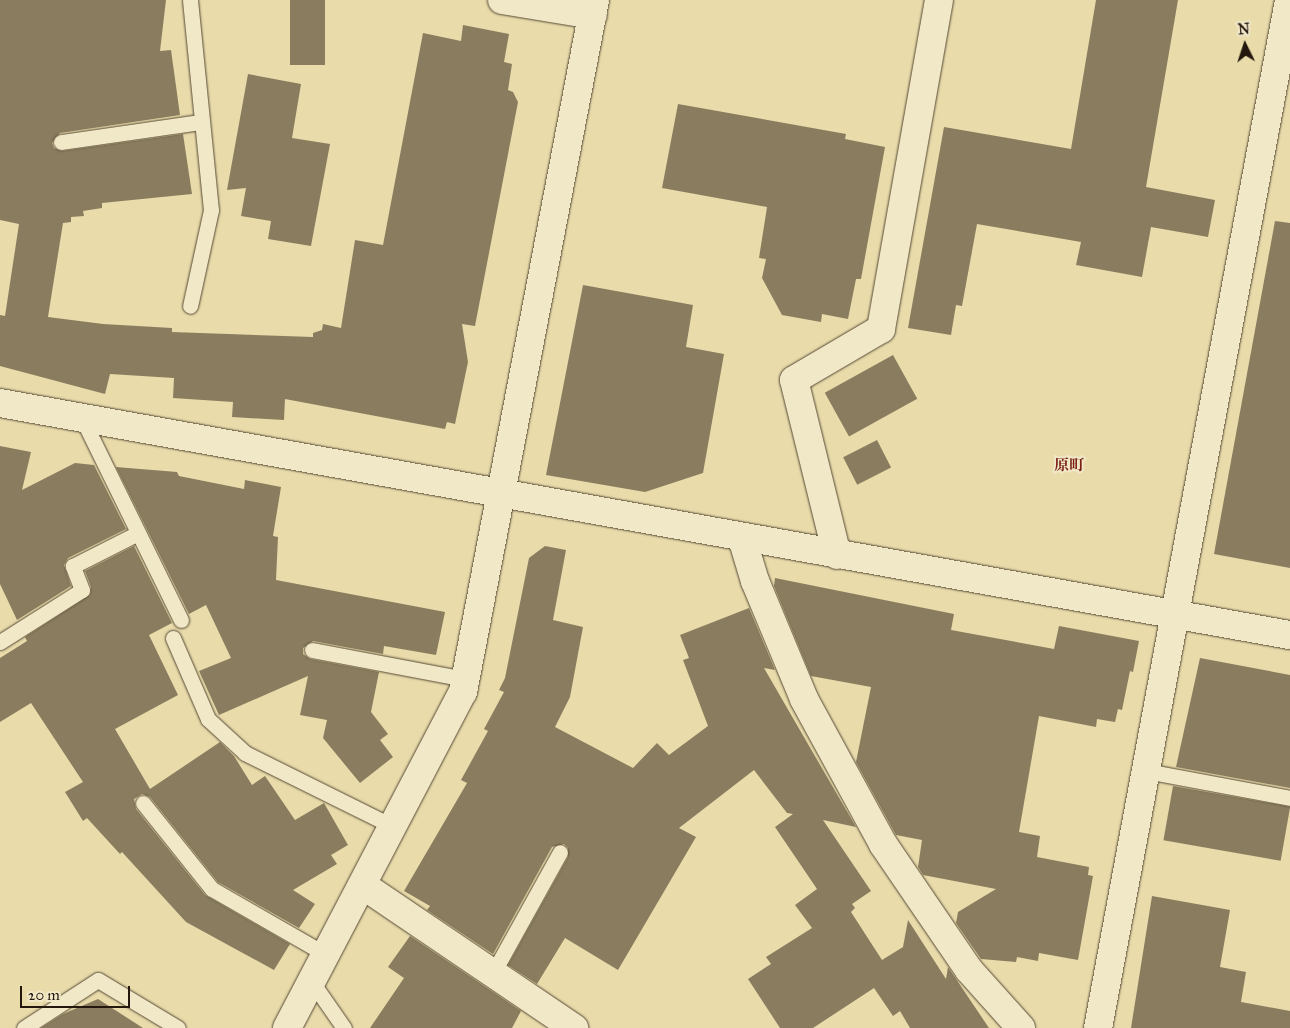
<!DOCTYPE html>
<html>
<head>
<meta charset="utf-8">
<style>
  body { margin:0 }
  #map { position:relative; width:1290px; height:1028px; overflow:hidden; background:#e9dbaa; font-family:"IM FELL Great Primer","Noto Serif JP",serif }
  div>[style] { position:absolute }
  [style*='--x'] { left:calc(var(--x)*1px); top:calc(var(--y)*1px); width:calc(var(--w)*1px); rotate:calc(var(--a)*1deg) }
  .building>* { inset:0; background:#8a7d5f; transform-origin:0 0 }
  .roads { filter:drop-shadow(0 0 1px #554935) drop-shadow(0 0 1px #554935) }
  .service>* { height:15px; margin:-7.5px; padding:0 7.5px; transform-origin:7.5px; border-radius:7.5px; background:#f1e8c8 }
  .minor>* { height:28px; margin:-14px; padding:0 14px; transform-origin:14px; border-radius:14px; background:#f1e8c8 }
  .tertiary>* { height:28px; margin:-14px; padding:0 14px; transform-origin:14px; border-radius:14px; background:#f1e8c8 }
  span { translate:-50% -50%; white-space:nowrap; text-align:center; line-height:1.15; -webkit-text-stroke:4px #f1e8c8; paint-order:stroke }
  .neighbourhood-label { font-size:15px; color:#7a1f14; font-weight:700 }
  .north { position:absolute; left:1220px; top:20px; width:50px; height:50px; -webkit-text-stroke:4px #f1e8c8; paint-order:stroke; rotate:356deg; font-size:14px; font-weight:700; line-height:20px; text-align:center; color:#24180e }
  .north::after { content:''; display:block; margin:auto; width:18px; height:22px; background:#24180e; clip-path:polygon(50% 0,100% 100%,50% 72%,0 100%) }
  .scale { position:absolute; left:20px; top:986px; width:110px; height:22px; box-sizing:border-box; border:2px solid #24180e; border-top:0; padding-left:6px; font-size:15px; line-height:18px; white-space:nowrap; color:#24180e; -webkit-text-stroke:4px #f1e8c8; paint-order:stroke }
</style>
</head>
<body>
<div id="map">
  <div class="building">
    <div style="clip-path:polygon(0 0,166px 0,160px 51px,171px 50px,180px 115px,60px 133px,52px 143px,54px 148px,62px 151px,183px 134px,192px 194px,102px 203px,102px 208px,83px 211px,84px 216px,71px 217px,71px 222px,63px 223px,48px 317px,103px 324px,172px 328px,172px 332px,313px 337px,313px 333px,322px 330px,323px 324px,341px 328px,355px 240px,383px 245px,423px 33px,461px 41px,463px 25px,509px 34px,504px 62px,512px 64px,508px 90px,513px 92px,518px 102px,475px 326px,462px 324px,468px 362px,455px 424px,447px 422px,445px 429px,285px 399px,284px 420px,232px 417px,233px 402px,173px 398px,174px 378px,110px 374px,105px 394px,0 366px,0 315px,5px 316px,19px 224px,0 220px)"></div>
    <div style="left:290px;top:0;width:35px;height:65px"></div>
    <div style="clip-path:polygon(1096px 0,1178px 0,1146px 187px,1215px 200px,1208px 237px,1151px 227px,1142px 277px,1076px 265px,1081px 242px,977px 224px,962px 306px,956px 305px,951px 335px,908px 328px,944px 127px,1071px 149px)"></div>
    <div style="clip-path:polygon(248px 74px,301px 84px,292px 138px,330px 144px,311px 246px,268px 239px,271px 221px,241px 216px,246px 188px,227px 190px)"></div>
    <div style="clip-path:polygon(678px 104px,846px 134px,845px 139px,885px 147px,861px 279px,856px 279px,848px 319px,822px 314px,821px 322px,782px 315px,762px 278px,766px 259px,759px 258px,767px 207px,662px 188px)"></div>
    <div style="clip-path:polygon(1275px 221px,1290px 223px,1290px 568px,1214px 554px)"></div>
    <div style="clip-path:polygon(583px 285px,693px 305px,686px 347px,724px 354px,703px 473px,645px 492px,546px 475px)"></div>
    <div style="left:893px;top:355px;width:50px;height:78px;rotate:61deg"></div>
    <div style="left:877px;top:440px;width:31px;height:38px;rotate:63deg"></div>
    <div style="clip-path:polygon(0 446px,31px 452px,22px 490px,75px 463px,94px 465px,126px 529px,68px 558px,64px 565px,71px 586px,17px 620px,0 584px)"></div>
    <div style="clip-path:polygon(116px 467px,177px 472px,179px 476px,244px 489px,245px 480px,281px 487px,273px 536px,278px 537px,276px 580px,445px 612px,436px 655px,384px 646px,383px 654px,313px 641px,303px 648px,303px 654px,310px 659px,379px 672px,371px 712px,388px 734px,380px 740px,393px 757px,360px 783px,323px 738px,327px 720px,300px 715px,308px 676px,219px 715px,199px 671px,231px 658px,206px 605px,189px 614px)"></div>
    <div style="clip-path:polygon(134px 546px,172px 623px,149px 635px,178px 695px,115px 729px,150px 789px,220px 742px,234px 756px,252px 785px,265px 776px,295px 820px,324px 803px,348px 845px,331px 855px,337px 864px,293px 890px,315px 904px,299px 928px,218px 882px,150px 797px,142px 794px,134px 799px,136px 809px,205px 895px,290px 944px,274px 970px,186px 922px,122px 852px,120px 854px,87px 818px,83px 821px,65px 792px,83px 782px,31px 703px,0 722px,0 658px,27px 641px,25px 637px,90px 595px,91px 587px,85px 571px)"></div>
    <div style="clip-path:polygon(545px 546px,566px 550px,553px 620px,583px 627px,570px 697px,555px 727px,633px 768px,657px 743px,669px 755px,708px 726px,683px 660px,689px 658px,680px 635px,749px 608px,775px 670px,764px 668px,856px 827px,823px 820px,871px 891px,852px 904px,855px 908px,851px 912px,882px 960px,903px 947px,908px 920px,946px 979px,948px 967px,989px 1028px,910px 1028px,900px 1011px,893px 1016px,874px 988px,813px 1028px,780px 1028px,748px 979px,771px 964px,766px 957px,812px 928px,795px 905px,817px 889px,775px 827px,793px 814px,787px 813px,754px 770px,679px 828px,696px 837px,618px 970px,565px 938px,537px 984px,508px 965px,568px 857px,568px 848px,564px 844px,552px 847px,493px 954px,427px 910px,430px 906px,404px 891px,467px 783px,461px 780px,488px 731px,484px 729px,504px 692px,499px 690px,505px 678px,529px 558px)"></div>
    <div style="clip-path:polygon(775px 578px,954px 614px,951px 630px,1054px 649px,1059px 626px,1139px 641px,1133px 672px,1130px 671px,1122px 710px,1118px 709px,1115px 722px,1097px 719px,1096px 727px,1039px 716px,1019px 832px,1040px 836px,1037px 857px,1089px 867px,1088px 875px,1093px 876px,1078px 960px,1039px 953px,1038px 961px,1017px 957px,1016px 962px,981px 959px,956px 923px,958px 912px,996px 889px,923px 875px,918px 867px,922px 840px,896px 835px,856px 762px,871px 687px,811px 676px,774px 586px)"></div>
    <div style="clip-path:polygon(1200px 658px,1290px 675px,1290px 788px,1176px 767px)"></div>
    <div style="left:1173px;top:786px;width:119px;height:55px;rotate:10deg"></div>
    <div style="clip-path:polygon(1152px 896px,1230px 910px,1220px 967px,1246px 972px,1241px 1002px,1290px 1011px,1290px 1028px,1131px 1028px)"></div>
    <div style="clip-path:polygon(410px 936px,521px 1011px,512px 1028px,370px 1028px,404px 978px,388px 967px)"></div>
    <div style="clip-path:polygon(98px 999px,143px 1028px,41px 1028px,63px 1014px)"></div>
  </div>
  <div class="roads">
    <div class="service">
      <div style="--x:190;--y:0;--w:211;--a:84.3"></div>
      <div style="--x:211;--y:210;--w:98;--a:102.3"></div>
      <div style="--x:61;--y:142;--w:140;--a:-8.2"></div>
      <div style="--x:82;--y:418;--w:225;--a:63.9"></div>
      <div style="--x:173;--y:638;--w:88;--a:66.6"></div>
      <div style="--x:208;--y:719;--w:50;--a:42.6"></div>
      <div style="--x:245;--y:753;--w:166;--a:26.4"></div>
      <div style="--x:0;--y:642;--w:97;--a:-32.4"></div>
      <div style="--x:82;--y:590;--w:26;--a:-111"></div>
      <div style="--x:73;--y:566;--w:73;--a:-26.9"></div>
      <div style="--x:312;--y:650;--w:157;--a:10.7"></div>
      <div style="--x:1146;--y:771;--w:147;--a:10.6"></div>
      <div style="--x:143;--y:803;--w:110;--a:51.3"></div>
      <div style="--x:212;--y:889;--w:133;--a:29.9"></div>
      <div style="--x:493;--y:973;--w:138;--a:-61"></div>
      <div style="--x:312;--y:982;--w:56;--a:55.2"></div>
      <div style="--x:24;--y:1028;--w:88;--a:-33"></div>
      <div style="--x:98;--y:980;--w:93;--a:31"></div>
    </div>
    <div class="minor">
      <div style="--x:742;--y:538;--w:45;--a:73.2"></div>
      <div style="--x:755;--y:581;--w:128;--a:67.4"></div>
      <div style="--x:804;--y:699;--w:165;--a:61.4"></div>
      <div style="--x:883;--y:844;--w:153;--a:55.7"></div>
      <div style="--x:969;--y:970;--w:78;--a:48.1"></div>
      <div style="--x:837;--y:555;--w:180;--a:-103.8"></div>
      <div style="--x:794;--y:380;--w:101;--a:-30.4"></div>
      <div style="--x:881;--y:329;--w:334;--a:-80"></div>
      <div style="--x:364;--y:886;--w:254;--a:34.1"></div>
    </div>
    <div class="tertiary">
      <div style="--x:502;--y:0;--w:92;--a:9.4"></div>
      <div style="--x:0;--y:403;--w:1311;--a:10.2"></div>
      <div style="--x:287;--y:1028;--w:379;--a:-62.4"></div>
      <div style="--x:463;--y:692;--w:704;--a:-79.2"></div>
      <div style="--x:1098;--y:1028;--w:1046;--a:-79.47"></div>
    </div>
  </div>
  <div class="neighbourhood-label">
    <span style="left:1069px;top:466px">原町</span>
  </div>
  <div class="north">N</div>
  <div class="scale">20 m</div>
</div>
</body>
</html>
